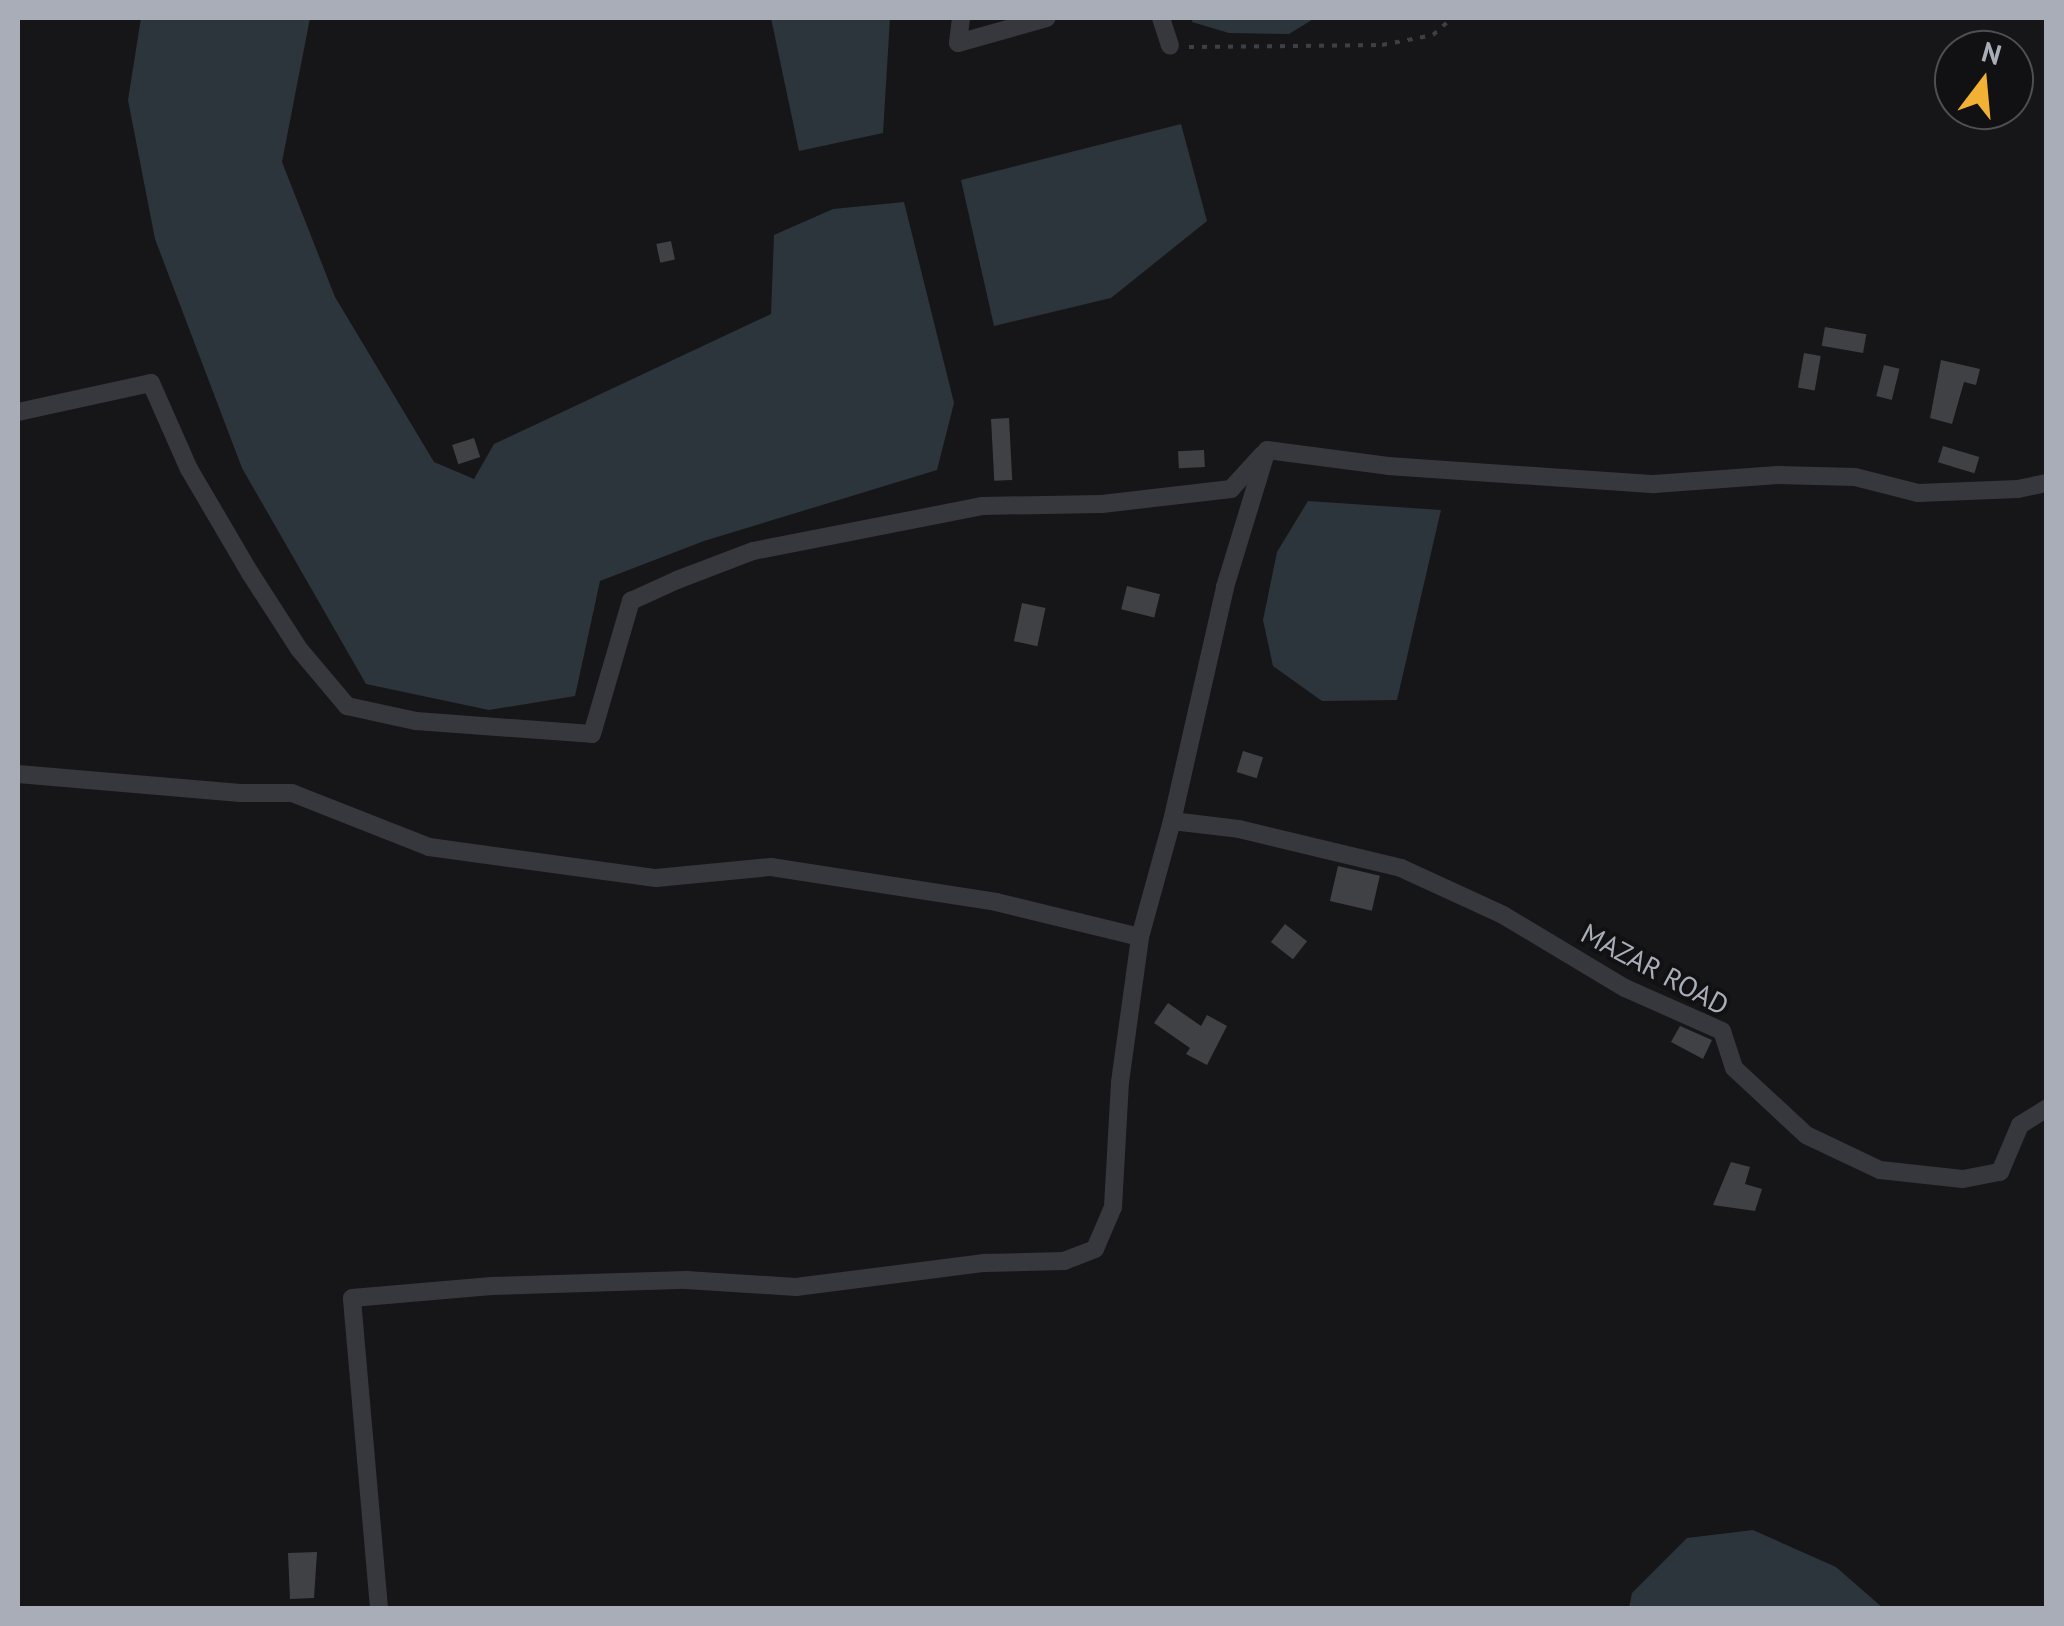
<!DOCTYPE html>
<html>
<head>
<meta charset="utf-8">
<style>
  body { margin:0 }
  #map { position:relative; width:2064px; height:1626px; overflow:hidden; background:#161618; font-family:"PT Sans",sans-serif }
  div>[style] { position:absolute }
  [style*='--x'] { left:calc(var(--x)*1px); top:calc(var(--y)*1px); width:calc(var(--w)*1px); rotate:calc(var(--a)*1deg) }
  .water>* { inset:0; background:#2c353c }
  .building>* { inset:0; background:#404145; transform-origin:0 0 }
  .path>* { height:4px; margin-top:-2px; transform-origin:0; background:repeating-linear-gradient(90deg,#3d3f44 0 5px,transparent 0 13px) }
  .minor>* { height:18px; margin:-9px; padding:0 9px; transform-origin:9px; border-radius:9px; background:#37383d }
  span { translate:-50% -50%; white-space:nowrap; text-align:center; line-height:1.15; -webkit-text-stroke:8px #111113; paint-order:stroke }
  .street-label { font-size:28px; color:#a8adb8 }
  .frame { position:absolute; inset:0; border:20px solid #a8adb8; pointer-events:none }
  .north { position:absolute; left:1934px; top:30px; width:100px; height:100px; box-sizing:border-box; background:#111113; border:2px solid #4d4f55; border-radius:50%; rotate:16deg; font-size:28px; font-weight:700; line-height:40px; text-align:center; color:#a8adb8 }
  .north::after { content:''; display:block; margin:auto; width:35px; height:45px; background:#f2b134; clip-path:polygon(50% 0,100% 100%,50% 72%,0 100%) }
</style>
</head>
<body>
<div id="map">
  <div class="water">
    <div style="clip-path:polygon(141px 18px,310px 18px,282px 162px,335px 297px,434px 462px,474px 479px,494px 444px,771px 314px,774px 235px,833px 209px,904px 202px,954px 403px,937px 470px,704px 541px,600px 581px,575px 696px,489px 710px,366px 684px,242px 468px,155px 239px,128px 100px)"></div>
    <div style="clip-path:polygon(771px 18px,890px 18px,883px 133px,799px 151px)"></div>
    <div style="clip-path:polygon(1193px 18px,1315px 18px,1289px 34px,1229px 33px,1192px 22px)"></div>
    <div style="clip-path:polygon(1181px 124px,1207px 221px,1111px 298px,994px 326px,961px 180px)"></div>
    <div style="clip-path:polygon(1308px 501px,1441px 510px,1397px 700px,1322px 701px,1273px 666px,1263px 620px,1277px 552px)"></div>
    <div style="clip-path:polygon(1753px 1530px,1836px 1567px,1883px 1608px,1629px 1608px,1632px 1593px,1687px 1538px)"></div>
  </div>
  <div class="building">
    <div style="left:671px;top:241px;width:19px;height:15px;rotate:78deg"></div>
    <div style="left:1825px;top:327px;width:42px;height:19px;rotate:10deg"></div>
    <div style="left:1804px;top:353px;width:17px;height:35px;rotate:10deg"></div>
    <div style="clip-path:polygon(1941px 360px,1980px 369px,1976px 385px,1964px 382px,1952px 424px,1930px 418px)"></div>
    <div style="left:1884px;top:365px;width:16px;height:32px;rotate:14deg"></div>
    <div style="left:1009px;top:418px;width:62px;height:18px;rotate:87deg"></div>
    <div style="left:474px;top:438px;width:20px;height:23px;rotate:72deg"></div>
    <div style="left:1943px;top:446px;width:38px;height:17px;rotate:17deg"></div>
    <div style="left:1204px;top:450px;width:17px;height:26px;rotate:87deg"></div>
    <div style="left:1127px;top:586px;width:34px;height:24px;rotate:14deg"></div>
    <div style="left:1022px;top:603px;width:24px;height:39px;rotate:12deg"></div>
    <div style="left:1243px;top:751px;width:21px;height:22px;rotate:17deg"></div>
    <div style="left:1338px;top:866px;width:43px;height:36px;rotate:13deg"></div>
    <div style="left:1285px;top:924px;width:28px;height:23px;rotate:38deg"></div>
    <div style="clip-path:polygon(1168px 1003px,1201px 1026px,1207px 1015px,1227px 1026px,1207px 1065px,1186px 1054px,1190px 1048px,1154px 1023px)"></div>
    <div style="clip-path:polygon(1680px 1026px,1712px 1040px,1703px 1059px,1671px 1042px)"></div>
    <div style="clip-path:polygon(1731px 1162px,1750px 1167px,1745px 1184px,1762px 1189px,1755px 1211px,1713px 1205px)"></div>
    <div style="clip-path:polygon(317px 1552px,314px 1598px,290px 1599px,288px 1553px)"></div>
  </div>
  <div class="path">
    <div style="--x:1189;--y:47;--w:193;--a:-0.6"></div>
    <div style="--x:1382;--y:45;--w:52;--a:-11.1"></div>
    <div style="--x:1433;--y:35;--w:25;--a:-42"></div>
  </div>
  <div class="minor">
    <div style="--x:961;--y:18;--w:25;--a:97"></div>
    <div style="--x:958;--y:43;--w:92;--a:-15.7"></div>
    <div style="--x:1161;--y:18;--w:29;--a:72"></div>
    <div style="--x:18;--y:412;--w:136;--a:-12.3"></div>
    <div style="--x:151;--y:383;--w:94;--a:66.2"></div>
    <div style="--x:189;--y:469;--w:121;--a:59.6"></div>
    <div style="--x:250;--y:573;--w:90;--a:57.2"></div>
    <div style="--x:299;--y:649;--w:75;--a:49.9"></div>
    <div style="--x:347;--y:706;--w:71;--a:12.3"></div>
    <div style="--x:416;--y:721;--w:176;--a:4.2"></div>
    <div style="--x:592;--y:734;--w:139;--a:-73.7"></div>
    <div style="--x:631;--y:601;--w:51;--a:-24.5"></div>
    <div style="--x:677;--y:580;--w:81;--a:-20.9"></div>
    <div style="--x:753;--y:551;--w:233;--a:-11.1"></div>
    <div style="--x:982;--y:506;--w:120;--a:-1"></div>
    <div style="--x:1102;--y:504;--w:130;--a:-6.6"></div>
    <div style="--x:1231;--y:489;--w:47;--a:-47.6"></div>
    <div style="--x:1267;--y:450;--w:122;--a:7.5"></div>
    <div style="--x:1388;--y:466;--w:267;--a:3.9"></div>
    <div style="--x:1654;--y:484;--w:124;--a:-4.2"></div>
    <div style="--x:1778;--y:475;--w:77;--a:1.5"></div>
    <div style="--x:1855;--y:477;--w:65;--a:14.3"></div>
    <div style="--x:1918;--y:493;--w:100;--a:-2.3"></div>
    <div style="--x:2018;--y:489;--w:29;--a:-12"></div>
    <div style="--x:18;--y:774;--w:223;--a:4.9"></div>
    <div style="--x:240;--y:793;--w:52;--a:0"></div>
    <div style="--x:292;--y:793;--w:147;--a:21.5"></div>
    <div style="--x:429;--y:847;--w:229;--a:7.8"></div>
    <div style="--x:656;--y:878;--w:116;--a:-5.5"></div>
    <div style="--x:771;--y:867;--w:228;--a:8.8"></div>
    <div style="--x:996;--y:902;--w:148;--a:13.7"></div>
    <div style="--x:1172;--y:821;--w:67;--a:6.8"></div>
    <div style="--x:1239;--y:829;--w:167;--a:13.5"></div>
    <div style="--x:1401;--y:868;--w:112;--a:24.7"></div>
    <div style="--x:1503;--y:915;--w:142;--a:30.9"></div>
    <div style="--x:1625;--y:988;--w:106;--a:23.9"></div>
    <div style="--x:1722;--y:1031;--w:39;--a:72"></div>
    <div style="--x:1734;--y:1068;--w:98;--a:42.9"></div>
    <div style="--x:1806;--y:1135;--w:82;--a:25.3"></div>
    <div style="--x:1880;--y:1170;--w:83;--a:6.2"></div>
    <div style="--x:1963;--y:1179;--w:38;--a:-11"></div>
    <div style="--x:2000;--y:1172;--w:51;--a:-66.9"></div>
    <div style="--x:2020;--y:1125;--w:31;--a:-32"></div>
    <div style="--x:379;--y:1608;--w:311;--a:-95"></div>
    <div style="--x:352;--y:1298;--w:140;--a:-4.9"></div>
    <div style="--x:491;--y:1286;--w:195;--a:-1.8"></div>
    <div style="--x:686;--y:1280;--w:110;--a:3.6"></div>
    <div style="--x:796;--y:1287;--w:190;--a:-7.3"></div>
    <div style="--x:984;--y:1263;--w:80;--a:-1.4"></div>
    <div style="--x:1064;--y:1261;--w:33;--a:-21"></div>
    <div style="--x:1095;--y:1249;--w:46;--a:-66.8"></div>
    <div style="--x:1113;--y:1207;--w:125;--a:-86.8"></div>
    <div style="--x:1120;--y:1082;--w:146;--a:-82.1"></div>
    <div style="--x:1140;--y:937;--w:120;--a:-74.6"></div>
    <div style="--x:1172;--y:821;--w:240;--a:-77.2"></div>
    <div style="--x:1225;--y:587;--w:143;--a:-73"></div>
  </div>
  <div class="street-label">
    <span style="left:1655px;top:969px;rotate:28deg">MAZAR ROAD</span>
  </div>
  <div class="frame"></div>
  <div class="north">N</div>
</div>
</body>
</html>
